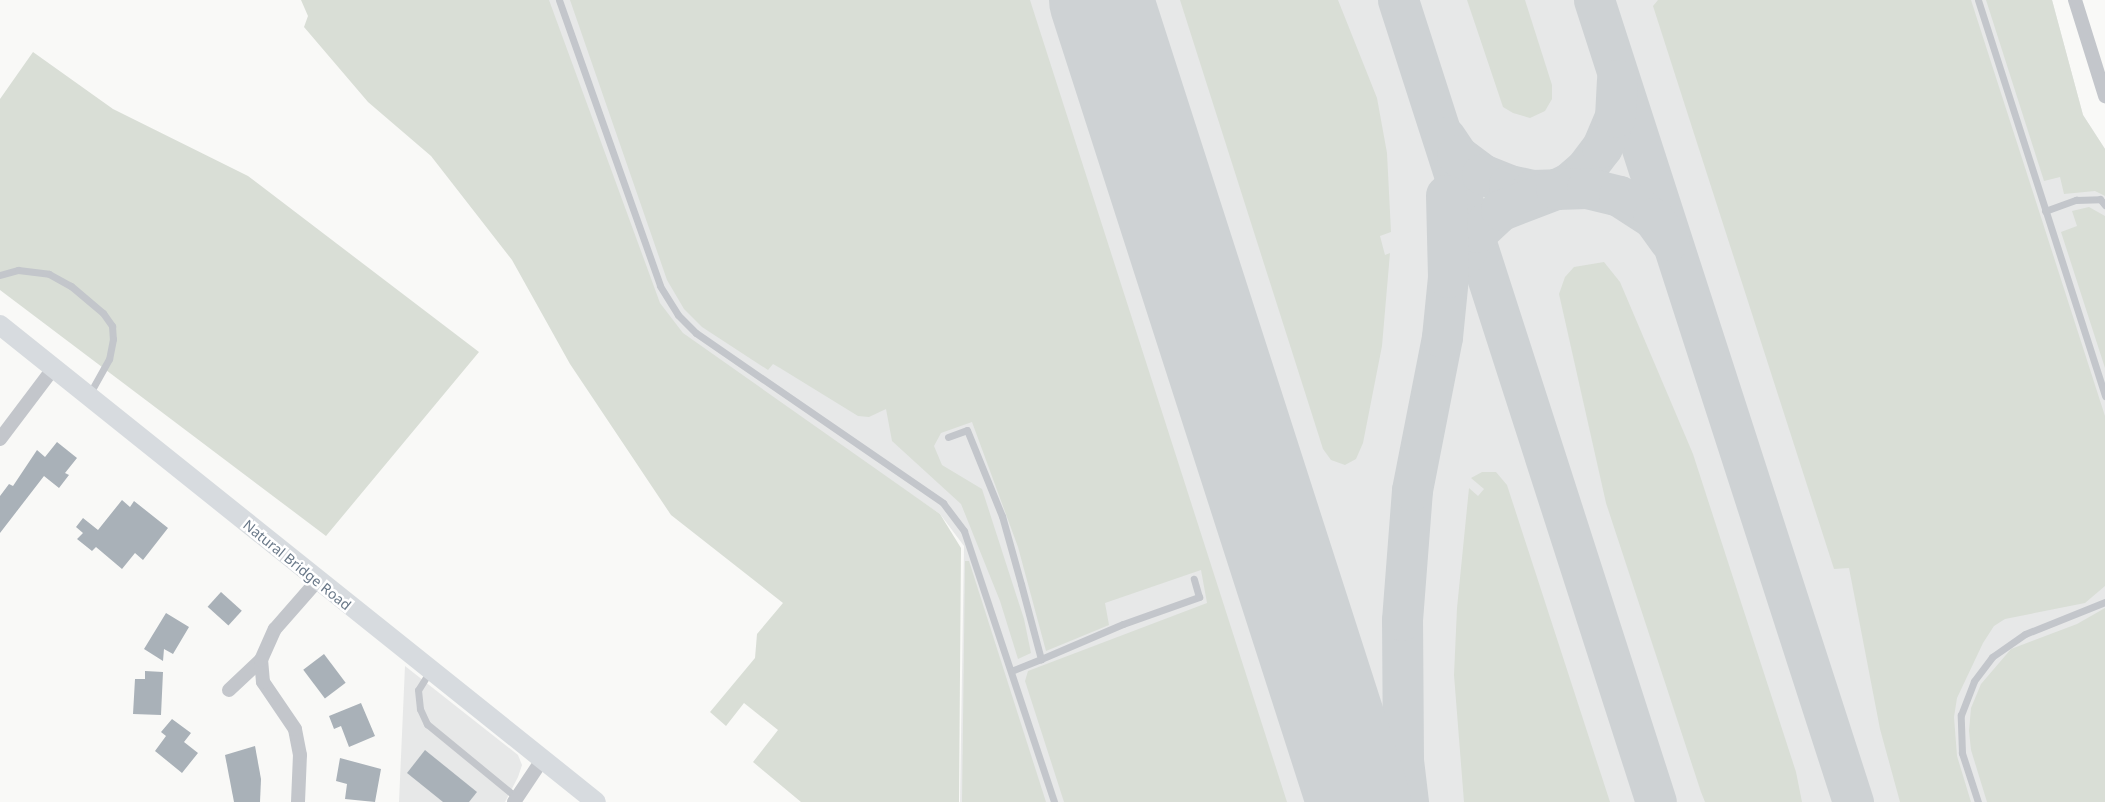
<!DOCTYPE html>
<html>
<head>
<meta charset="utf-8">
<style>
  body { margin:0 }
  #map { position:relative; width:2105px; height:802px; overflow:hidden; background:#f9f9f7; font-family:"Noto Sans",sans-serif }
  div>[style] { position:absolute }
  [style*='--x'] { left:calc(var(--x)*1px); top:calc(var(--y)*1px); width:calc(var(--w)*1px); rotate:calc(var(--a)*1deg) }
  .built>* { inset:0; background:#e7e8e8 }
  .green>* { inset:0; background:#d9ded6 }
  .taxiway>* { height:41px; margin:-20.5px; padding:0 20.5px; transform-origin:20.5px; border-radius:20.5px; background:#ced2d4 }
  .runway>* { height:104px; margin:-52px; padding:0 52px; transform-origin:52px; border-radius:52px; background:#ced2d4 }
  .building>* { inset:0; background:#a9b1b8; transform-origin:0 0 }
  .service>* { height:7px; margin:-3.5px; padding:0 3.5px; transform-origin:3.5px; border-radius:3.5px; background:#c3c6cb }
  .minor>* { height:14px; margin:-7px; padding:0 7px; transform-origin:7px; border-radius:7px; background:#c3c6cb }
  .secondary>* { height:20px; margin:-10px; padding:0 10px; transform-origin:10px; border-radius:10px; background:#d7dbdf }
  span { translate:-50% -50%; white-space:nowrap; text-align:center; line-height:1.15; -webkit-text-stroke:5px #fff; paint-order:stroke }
  .street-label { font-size:14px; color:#697888 }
</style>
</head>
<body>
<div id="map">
  <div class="built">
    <div style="clip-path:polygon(545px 0,2052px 0,2083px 115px,2105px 149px,2105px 802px,960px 802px,964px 546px,940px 514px,671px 330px,650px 296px)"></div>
    <div style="clip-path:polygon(405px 666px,518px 755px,522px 765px,518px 777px,505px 802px,399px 802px)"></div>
  </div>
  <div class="green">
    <div style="clip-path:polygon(301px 0,549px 0,660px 303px,683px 333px,940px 514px,961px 548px,959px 802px,801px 802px,753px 762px,778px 730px,744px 703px,726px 726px,710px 712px,755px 658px,757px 634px,783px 603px,671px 515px,570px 364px,512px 260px,431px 156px,368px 102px,304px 27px,308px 16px)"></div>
    <div style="clip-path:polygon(570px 0,1030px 0,1287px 802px,1064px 802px,1025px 681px,1028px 671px,1207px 603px,1201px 570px,1105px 603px,1109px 625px,1046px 651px,1018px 547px,972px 422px,941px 433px,934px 446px,942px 465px,982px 489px,1024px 619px,1031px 653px,1018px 659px,1000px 601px,961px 504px,892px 441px,886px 409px,869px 417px,858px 416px,780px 368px,773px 364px,768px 370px,702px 327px,684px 309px,667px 280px)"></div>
    <div style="clip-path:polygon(1180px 0,1338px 0,1377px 98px,1387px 153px,1391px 232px,1380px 236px,1385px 255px,1390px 253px,1382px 346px,1363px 443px,1356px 459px,1345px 465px,1331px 460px,1323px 449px)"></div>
    <div style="clip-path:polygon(1467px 0,1525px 0,1552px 85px,1552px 99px,1545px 111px,1530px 118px,1513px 113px,1503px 107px)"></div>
    <div style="clip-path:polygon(1658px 0,1971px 0,2105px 416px,2105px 586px,2085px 603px,2005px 619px,1994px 626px,1983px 643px,1957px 698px,1954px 717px,1957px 756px,1971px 802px,1900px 802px,1880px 729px,1849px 568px,1834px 569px,1653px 6px)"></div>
    <div style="clip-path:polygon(1986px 0,2052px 0,2083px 115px,2105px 149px,2105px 196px,2095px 191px,2064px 194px,2060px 177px,2044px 181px)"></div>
    <div style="clip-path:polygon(33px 52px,113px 109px,248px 176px,479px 352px,326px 536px,0 290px,0 99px)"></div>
    <div style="clip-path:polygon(2089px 207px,2105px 216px,2105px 368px,2061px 232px,2077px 226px,2072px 211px)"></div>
    <div style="clip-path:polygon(1604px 262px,1620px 282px,1693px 454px,1796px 772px,1802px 802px,1705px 802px,1701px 792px,1606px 503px,1559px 294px,1565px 277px,1574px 267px)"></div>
    <div style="clip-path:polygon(1482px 472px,1496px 472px,1507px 485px,1610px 802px,1464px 802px,1454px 675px,1457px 608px,1469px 488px,1478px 496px,1484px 489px,1471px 478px)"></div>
    <div style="clip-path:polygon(965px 561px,969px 561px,1046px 802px,962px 802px)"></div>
    <div style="clip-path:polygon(2105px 608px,2105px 802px,1987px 802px,1971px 750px,1969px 731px,1971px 708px,1981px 684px,2011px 649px,2077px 624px)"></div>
  </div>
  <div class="taxiway">
    <div style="--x:1398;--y:0;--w:842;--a:72.17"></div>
    <div style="--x:1594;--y:0;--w:843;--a:72.1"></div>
    <div style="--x:1445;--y:137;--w:22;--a:56"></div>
    <div style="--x:1457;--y:155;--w:31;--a:37"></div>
    <div style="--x:1482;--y:174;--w:29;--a:22"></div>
    <div style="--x:1509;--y:185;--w:24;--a:12"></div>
    <div style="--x:1532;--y:190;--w:24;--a:-2"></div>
    <div style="--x:1556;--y:189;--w:14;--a:-25"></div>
    <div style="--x:1569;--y:183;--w:23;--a:-41"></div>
    <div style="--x:1586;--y:168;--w:26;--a:-53"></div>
    <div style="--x:1602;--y:147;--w:33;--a:-67"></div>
    <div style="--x:1615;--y:117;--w:37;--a:-87"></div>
    <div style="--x:1462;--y:257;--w:29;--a:-59"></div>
    <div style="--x:1477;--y:232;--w:33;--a:-43"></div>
    <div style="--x:1501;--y:210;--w:59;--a:-20.9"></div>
    <div style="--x:1556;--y:189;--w:31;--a:-2"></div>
    <div style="--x:1587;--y:188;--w:33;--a:14"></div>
    <div style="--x:1619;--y:196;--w:40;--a:32.9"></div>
    <div style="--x:1653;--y:218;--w:27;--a:54"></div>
    <div style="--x:1408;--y:802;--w:42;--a:-96.8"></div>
    <div style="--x:1403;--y:760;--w:140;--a:-90.4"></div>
    <div style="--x:1402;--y:620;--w:130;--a:-85.6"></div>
    <div style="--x:1412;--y:490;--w:156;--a:-78.9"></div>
    <div style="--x:1442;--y:337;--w:60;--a:-84.3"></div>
    <div style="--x:1448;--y:277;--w:82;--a:-91.4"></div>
  </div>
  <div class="runway">
    <div style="--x:1101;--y:0;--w:842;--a:72.17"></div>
  </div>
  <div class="building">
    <div style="clip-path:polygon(57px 442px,77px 458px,65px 473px,69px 475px,59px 488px,44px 476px,0 533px,0 496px,9px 484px,13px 486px,37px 450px,45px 457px)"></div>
    <div style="clip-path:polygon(122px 500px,130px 507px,134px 501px,168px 528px,143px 560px,135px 553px,122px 569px,96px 547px,92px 551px,77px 539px,83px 533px,76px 527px,83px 518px,98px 530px)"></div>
    <div style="left:221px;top:592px;width:28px;height:20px;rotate:42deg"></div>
    <div style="clip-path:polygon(166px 613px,189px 627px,173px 654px,164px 649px,163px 661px,144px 649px)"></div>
    <div style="left:324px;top:654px;width:36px;height:26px;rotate:53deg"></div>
    <div style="clip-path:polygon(145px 671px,163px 672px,161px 715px,133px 714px,135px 679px,145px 679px)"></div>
    <div style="clip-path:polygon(361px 703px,375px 736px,349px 747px,341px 726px,334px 729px,329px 716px)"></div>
    <div style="clip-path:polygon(172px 719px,191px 733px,184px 742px,198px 753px,182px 773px,155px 751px,166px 736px,161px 732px)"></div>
    <div style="clip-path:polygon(255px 746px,261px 779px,260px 802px,234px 802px,225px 755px)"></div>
    <div style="clip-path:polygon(425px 750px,477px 792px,469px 802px,443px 802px,407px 773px)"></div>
    <div style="clip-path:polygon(340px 758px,381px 769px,375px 802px,345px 799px,347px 784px,336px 781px)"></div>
  </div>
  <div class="service">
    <div style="--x:559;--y:0;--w:303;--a:70.5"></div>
    <div style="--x:660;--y:286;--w:34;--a:58"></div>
    <div style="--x:678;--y:315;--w:25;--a:45"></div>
    <div style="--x:696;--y:333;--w:300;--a:34.5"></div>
    <div style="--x:943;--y:503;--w:35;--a:53"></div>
    <div style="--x:964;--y:531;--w:286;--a:71.6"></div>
    <div style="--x:1978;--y:0;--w:416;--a:72.2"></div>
    <div style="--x:2045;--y:211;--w:33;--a:-20"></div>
    <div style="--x:2076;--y:200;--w:24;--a:-2"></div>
    <div style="--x:2100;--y:199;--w:8;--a:50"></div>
    <div style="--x:0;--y:275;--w:19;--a:-16"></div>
    <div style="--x:18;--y:270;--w:31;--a:7"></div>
    <div style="--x:49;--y:274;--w:25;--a:29"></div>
    <div style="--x:71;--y:286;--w:42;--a:40.2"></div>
    <div style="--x:103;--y:313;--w:16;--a:55"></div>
    <div style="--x:112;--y:326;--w:13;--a:86"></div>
    <div style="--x:113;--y:339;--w:20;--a:101"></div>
    <div style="--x:109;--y:359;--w:41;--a:119.1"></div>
    <div style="--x:948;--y:437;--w:20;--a:-20"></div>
    <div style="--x:967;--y:430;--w:93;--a:67.9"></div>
    <div style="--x:1002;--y:516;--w:71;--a:74.4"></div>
    <div style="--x:1021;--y:584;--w:78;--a:75.1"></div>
    <div style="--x:1041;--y:659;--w:31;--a:158"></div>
    <div style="--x:1041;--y:659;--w:89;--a:-23.1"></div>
    <div style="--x:1123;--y:624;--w:81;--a:-19.6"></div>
    <div style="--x:1199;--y:597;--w:19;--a:-106"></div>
    <div style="--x:430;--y:671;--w:22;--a:122"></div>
    <div style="--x:418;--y:690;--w:19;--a:84"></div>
    <div style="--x:420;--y:709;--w:17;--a:65"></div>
    <div style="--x:427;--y:724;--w:117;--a:39.4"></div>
    <div style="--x:1978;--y:802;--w:52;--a:-108.1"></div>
    <div style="--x:1962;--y:753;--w:38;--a:-92"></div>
    <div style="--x:1961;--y:715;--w:36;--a:-69"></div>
    <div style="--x:1974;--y:681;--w:30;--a:-53"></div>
    <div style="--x:1992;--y:657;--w:40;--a:-34.9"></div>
    <div style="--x:2025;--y:634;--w:86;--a:-21.8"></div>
  </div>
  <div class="minor">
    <div style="--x:2075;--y:0;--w:101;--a:72.6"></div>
    <div style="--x:0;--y:439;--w:88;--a:-52.9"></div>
    <div style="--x:229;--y:690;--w:44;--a:-43.2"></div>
    <div style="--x:298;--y:802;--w:47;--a:-87.6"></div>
    <div style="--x:300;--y:755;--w:26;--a:-101"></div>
    <div style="--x:295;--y:729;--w:57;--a:-124.2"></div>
    <div style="--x:263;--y:682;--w:22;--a:-95"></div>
    <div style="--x:261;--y:660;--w:34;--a:-66"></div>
    <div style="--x:275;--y:629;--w:64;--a:-48.8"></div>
    <div style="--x:514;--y:802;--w:50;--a:-56.3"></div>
  </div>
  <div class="secondary">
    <div style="--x:0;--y:325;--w:763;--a:38.67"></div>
  </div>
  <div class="street-label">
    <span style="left:297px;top:565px;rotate:39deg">Natural Bridge Road</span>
  </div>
</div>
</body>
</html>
